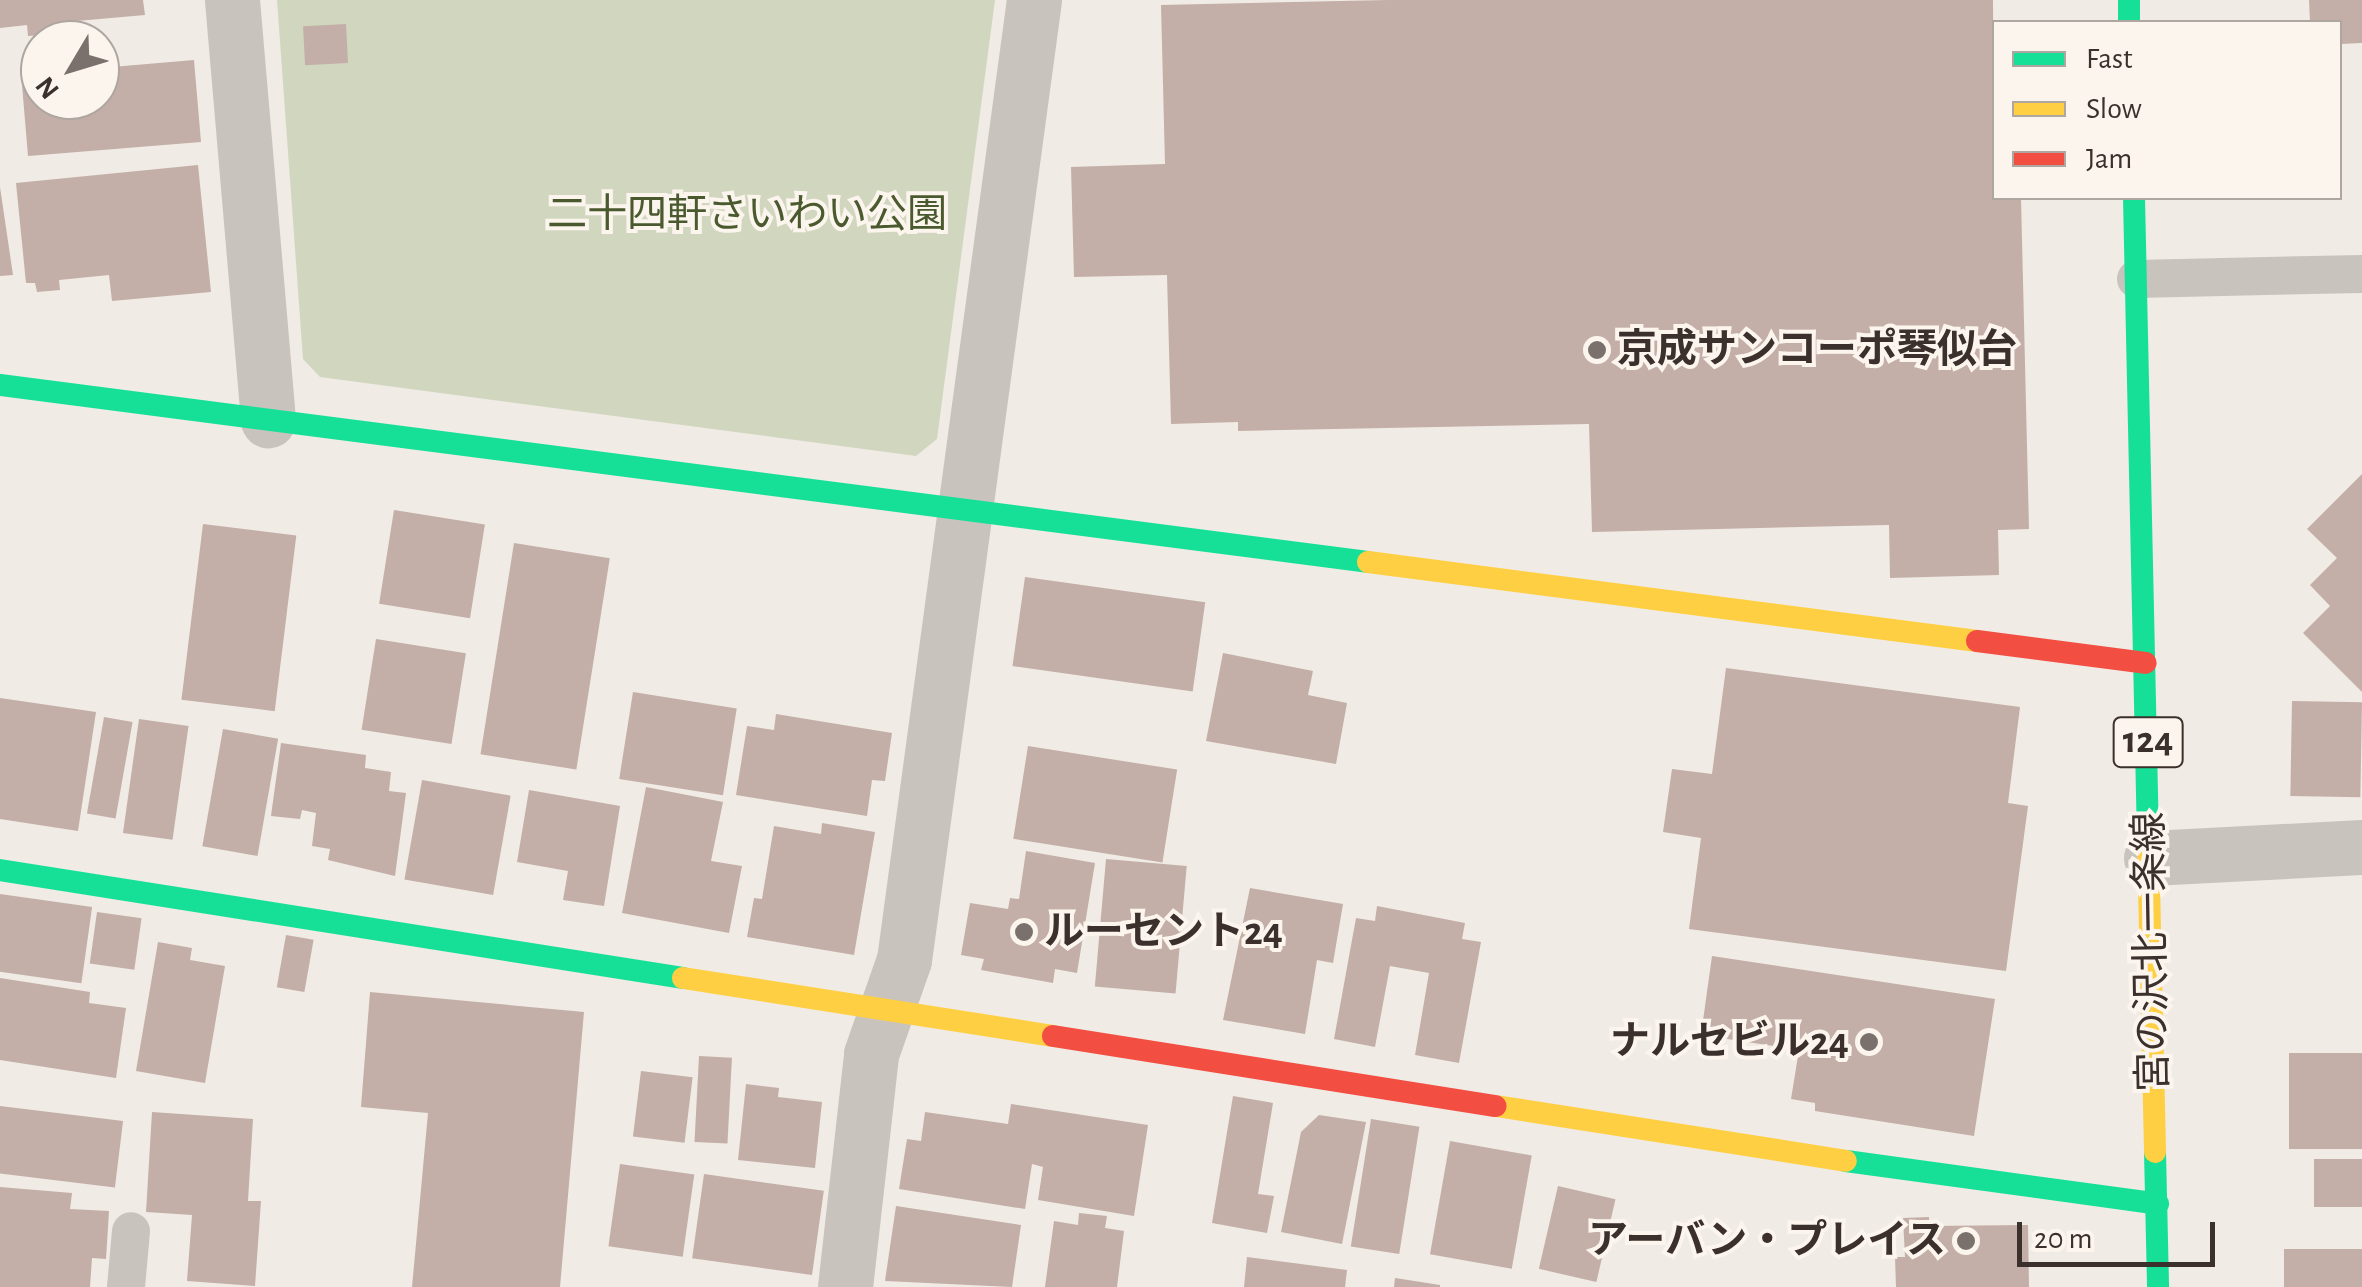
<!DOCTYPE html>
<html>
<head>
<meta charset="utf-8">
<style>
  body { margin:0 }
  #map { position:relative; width:2362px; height:1287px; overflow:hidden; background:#f0ebe5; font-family:"Alegreya Sans","Noto Sans JP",sans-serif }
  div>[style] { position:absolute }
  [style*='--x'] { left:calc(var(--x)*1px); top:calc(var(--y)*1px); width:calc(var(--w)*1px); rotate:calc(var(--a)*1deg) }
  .green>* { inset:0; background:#d1d6bf }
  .building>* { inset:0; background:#c3afa7; transform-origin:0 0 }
  .lane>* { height:38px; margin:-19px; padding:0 19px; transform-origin:19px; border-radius:19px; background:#c9c3be }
  .street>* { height:55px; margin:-27.5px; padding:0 27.5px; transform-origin:27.5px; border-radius:27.5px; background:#c9c3be }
  .fast>* { height:22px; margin:-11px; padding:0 11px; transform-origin:11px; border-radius:11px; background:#16e098 }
  .slow>* { height:22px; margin:-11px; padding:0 11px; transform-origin:11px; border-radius:11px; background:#ffcf43 }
  .jam>* { height:22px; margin:-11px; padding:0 11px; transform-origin:11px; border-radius:11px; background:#f24e42 }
  .dots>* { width:28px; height:28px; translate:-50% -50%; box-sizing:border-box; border:5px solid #fbf5ee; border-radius:50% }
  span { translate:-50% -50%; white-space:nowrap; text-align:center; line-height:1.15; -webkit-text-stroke:8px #fbf5ee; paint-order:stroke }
  .shield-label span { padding:2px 8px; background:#fbf5ee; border:2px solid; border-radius:8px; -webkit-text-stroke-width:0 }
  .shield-label { font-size:38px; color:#3b302b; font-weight:700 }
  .park-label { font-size:40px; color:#4a5a2e }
  .poi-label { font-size:40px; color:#3b302b; font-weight:700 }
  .left { translate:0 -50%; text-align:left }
  .right { translate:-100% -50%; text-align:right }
  .street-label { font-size:40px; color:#3b302b }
  .legend { position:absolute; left:1992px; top:20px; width:350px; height:180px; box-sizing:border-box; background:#fbf5ee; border:2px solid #aea6a0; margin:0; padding:12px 18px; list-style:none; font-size:30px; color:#3b302b }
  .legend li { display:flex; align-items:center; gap:20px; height:50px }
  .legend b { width:50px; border:2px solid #aea6a0 }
  .north { position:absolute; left:20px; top:20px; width:100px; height:100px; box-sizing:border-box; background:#fbf5ee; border:2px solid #aea6a0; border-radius:50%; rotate:232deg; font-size:28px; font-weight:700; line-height:40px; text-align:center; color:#3b302b }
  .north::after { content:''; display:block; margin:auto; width:35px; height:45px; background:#7a716c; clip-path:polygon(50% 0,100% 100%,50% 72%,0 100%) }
  .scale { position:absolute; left:2017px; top:1222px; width:198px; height:45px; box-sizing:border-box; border:5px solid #3b302b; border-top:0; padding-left:12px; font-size:30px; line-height:35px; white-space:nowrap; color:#3b302b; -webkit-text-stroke:8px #fbf5ee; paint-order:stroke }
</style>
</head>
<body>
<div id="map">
  <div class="green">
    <div style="clip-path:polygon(277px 0,995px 0,937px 439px,916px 456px,320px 377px,303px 359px)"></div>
  </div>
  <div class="building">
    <div style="clip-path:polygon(0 0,143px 0,145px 15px,54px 23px,55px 34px,28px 36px,27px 25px,0 28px)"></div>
    <div style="clip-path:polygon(1388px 0,1993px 0,1994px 198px,2021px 198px,2029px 529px,1998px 530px,1999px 575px,1890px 578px,1889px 525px,1592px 532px,1589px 424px,1238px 431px,1238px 422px,1171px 424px,1167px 275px,1074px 277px,1071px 167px,1165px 164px,1161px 5px)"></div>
    <div style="clip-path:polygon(2309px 0,2362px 0,2362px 43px,2340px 44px,2340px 22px,2310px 22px)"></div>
    <div style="left:346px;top:24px;width:39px;height:43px;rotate:87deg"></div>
    <div style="clip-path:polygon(194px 60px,201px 142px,28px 156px,21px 73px,40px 71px,40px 100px,100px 100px,100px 68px)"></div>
    <div style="clip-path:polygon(198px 165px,211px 292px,112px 301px,109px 275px,59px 280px,60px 290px,37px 292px,35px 283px,26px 283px,16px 183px)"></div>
    <div style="clip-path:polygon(0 187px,13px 275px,0 276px)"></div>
    <div style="clip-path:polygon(2362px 474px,2362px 692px,2303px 633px,2330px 606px,2310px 585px,2337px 558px,2307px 529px)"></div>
    <div style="left:394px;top:510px;width:92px;height:95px;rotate:9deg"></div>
    <div style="left:203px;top:524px;width:94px;height:177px;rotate:7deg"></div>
    <div style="left:514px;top:543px;width:97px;height:214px;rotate:9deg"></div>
    <div style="left:1025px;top:577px;width:182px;height:90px;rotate:8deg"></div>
    <div style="left:376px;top:639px;width:91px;height:92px;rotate:9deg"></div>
    <div style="clip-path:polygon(1223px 653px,1313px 671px,1308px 695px,1347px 703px,1336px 764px,1206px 741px)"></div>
    <div style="clip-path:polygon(1726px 668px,2020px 707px,2008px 803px,2028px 806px,2006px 971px,1689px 929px,1701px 838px,1663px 832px,1672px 769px,1712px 774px)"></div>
    <div style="left:633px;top:692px;width:105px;height:88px;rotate:9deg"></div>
    <div style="clip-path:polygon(0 698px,96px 712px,78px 831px,0 819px)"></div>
    <div style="left:2292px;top:701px;width:70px;height:95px;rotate:1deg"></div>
    <div style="clip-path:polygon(776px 714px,892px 733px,885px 781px,872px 780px,867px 816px,736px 795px,747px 726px,774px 730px)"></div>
    <div style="left:104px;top:717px;width:29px;height:98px;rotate:10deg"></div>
    <div style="left:139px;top:719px;width:50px;height:115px;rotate:8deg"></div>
    <div style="left:223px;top:729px;width:56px;height:119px;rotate:10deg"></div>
    <div style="clip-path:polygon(281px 743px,366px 755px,365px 768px,391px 772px,389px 791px,406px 793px,395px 876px,328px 860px,330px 849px,312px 846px,316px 813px,302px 810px,300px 819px,271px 816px)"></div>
    <div style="left:1028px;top:746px;width:151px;height:94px;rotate:9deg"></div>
    <div style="left:422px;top:780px;width:90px;height:101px;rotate:10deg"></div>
    <div style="clip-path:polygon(646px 787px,723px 802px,711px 861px,742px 866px,729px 933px,622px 913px)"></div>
    <div style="clip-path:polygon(529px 790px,620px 806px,604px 906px,563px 900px,568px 871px,517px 862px)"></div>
    <div style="clip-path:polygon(822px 823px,875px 832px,854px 955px,747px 937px,754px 898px,762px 899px,774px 826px,821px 834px)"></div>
    <div style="clip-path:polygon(1026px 851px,1095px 863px,1077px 973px,1055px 969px,1053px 983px,981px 970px,984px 959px,961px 955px,970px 903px,1008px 909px,1010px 898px,1019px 899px)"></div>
    <div style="left:1106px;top:859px;width:81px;height:128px;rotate:5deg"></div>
    <div style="clip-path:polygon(1250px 888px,1343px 904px,1333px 963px,1317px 960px,1305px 1034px,1223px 1020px)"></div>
    <div style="left:0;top:894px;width:93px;height:77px;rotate:8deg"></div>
    <div style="clip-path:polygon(1377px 906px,1465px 923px,1462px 939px,1481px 942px,1459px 1063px,1415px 1055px,1429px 973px,1390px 966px,1375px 1047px,1334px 1039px,1356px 918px,1375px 921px)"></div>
    <div style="left:97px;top:912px;width:45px;height:52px;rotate:8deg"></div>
    <div style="left:286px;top:935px;width:28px;height:53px;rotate:10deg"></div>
    <div style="clip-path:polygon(158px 942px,192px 948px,190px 960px,225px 966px,205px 1083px,136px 1071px)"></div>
    <div style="clip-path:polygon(1712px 956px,1995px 999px,1974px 1136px,1815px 1111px,1815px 1103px,1791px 1099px,1799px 1050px,1701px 1035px)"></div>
    <div style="clip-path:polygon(0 978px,90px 992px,89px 1003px,126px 1008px,116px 1078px,0 1060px)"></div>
    <div style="clip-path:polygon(370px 992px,584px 1012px,560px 1287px,412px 1287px,428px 1113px,361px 1107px)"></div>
    <div style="left:2362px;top:1053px;width:96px;height:73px;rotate:90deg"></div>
    <div style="left:699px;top:1056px;width:33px;height:86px;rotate:3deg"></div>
    <div style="left:641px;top:1071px;width:52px;height:66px;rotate:7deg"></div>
    <div style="clip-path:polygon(746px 1084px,779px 1088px,778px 1097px,822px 1102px,815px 1168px,738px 1160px)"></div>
    <div style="clip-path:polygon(1233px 1096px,1273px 1103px,1258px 1194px,1274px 1196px,1267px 1233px,1212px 1223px)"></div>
    <div style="clip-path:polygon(1011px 1104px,1148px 1125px,1134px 1216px,1038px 1200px,1043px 1167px,1032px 1164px,1025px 1209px,899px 1189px,907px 1139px,921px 1141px,925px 1112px,1008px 1124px)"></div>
    <div style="left:0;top:1106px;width:124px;height:67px;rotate:7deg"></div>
    <div style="clip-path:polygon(152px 1112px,253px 1119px,248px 1201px,261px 1201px,255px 1286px,187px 1281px,192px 1215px,146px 1212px)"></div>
    <div style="clip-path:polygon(1319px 1115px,1366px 1122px,1342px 1244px,1281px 1232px,1301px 1132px)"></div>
    <div style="left:1371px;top:1119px;width:49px;height:129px;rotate:9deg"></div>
    <div style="left:1450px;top:1141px;width:83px;height:115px;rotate:10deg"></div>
    <div style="left:2362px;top:1159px;width:48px;height:48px;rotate:90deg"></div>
    <div style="left:620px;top:1164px;width:75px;height:83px;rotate:8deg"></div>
    <div style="left:704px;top:1174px;width:121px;height:85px;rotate:8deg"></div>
    <div style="left:1558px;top:1186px;width:59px;height:85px;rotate:13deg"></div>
    <div style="clip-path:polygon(0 1187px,72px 1193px,70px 1209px,109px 1211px,106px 1259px,92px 1258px,90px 1287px,0 1287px)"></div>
    <div style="clip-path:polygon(896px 1206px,1021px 1225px,1012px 1287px,885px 1281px)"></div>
    <div style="clip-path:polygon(1079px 1213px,1107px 1216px,1105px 1228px,1124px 1231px,1117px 1287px,1045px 1287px,1054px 1221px,1078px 1225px)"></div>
    <div style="clip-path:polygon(1929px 1217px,1929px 1226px,2028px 1225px,2029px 1287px,1896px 1287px,1895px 1257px,1905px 1257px,1903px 1218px)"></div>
    <div style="left:2362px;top:1249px;width:38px;height:78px;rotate:90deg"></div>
    <div style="clip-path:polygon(1247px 1257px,1347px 1270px,1345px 1287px,1244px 1287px)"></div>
    <div style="clip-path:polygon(1395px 1278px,1440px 1285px,1440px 1287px,1394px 1287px)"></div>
  </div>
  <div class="lane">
    <div style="--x:2136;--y:279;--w:226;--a:-1.3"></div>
    <div style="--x:126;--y:1287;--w:56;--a:-84.9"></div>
  </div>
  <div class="street">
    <div style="--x:232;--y:0;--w:422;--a:85.1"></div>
    <div style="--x:2151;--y:858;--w:211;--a:-3"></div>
    <div style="--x:845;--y:1287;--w:234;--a:-83.6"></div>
    <div style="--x:871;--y:1054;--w:100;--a:-70.7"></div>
    <div style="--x:904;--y:960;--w:969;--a:-82.29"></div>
  </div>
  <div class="fast">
    <div style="--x:2129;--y:0;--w:22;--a:90"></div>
    <div style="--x:2134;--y:198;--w:643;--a:88.75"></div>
    <div style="--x:0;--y:385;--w:1379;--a:7.37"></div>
    <div style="--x:0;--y:870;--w:691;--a:8.99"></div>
    <div style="--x:2155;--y:1152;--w:135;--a:88.7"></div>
    <div style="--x:1846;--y:1161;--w:315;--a:7.8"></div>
  </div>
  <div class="slow">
    <div style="--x:1368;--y:562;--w:614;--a:7.39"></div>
    <div style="--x:2148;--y:841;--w:311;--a:88.7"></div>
    <div style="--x:683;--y:978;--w:375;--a:8.9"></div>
    <div style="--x:1496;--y:1106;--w:354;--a:8.9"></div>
  </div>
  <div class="jam">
    <div style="--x:1977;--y:641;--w:170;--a:7.4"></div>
    <div style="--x:1053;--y:1036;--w:448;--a:9"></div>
  </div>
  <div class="dots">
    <div style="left:1597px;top:350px;background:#7a716c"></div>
    <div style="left:1024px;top:932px;background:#7a716c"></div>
    <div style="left:1869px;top:1042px;background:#7a716c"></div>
    <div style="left:1966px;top:1241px;background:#7a716c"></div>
  </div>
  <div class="shield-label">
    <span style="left:2148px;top:742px">124</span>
  </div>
  <div class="park-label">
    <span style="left:747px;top:215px">二十四軒さいわい公園</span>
  </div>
  <div class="poi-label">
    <span class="left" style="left:1617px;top:350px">京成サンコーポ琴似台</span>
    <span class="left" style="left:1044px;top:932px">ルーセント24</span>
    <span class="right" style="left:1849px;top:1042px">ナルセビル24</span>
    <span class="right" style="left:1946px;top:1241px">アーバン・プレイス</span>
  </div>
  <div class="street-label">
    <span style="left:2152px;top:952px;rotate:-91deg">宮の沢北一条線</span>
  </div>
  <ul class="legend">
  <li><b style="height:12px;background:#16e098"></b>Fast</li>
  <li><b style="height:12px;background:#ffcf43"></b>Slow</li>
  <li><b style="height:12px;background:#f24e42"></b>Jam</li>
  </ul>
  <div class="north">N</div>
  <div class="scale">20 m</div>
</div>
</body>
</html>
